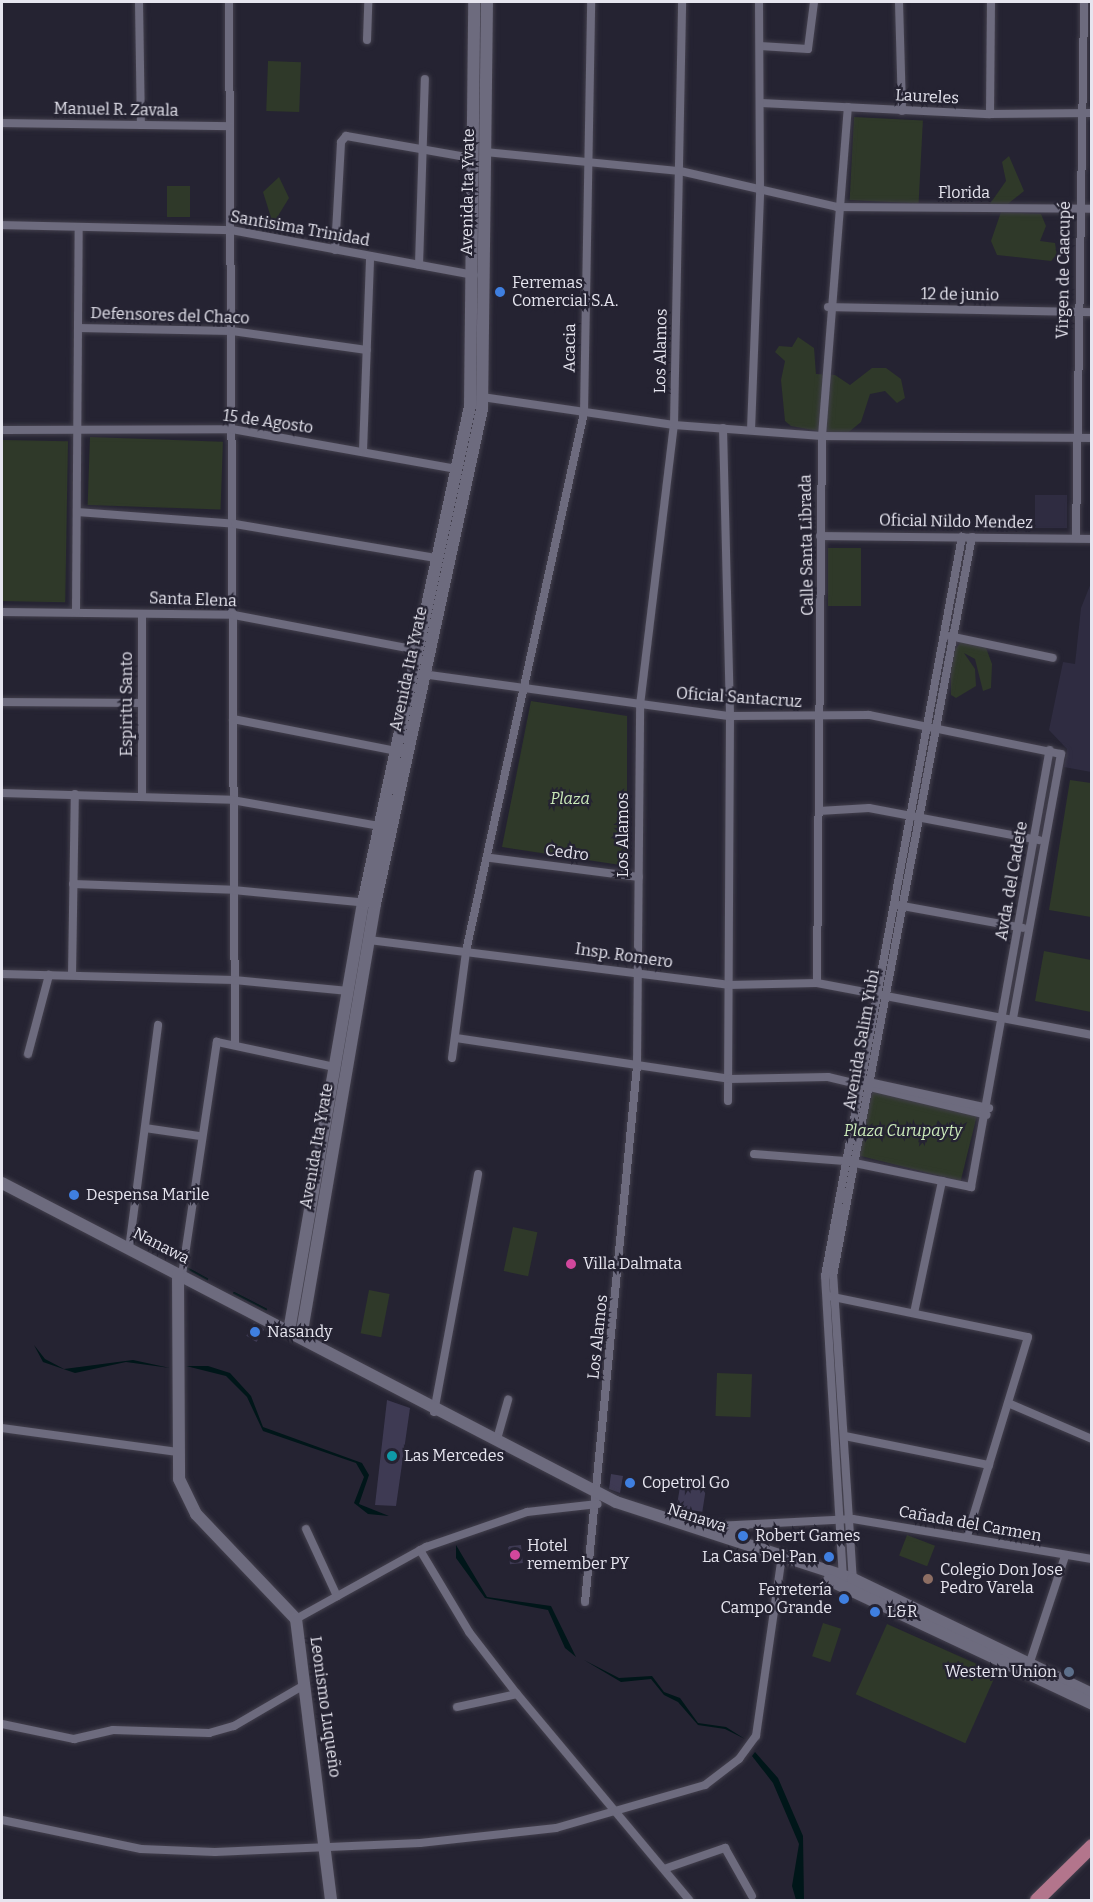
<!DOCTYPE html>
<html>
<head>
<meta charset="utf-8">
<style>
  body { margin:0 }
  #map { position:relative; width:1093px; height:1902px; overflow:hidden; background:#252332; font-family:Bitter,serif }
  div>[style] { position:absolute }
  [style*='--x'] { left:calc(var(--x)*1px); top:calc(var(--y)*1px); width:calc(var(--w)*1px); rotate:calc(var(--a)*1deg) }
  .built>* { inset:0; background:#2f2c41; transform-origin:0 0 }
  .green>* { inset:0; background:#2f3929; transform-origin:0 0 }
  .water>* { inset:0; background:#001619 }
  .stream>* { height:2px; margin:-1px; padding:0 1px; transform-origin:1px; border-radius:1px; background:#001619 }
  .building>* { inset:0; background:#3e3a53; transform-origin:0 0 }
  .roads { filter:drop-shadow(0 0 2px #43404d) drop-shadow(0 0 2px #43404d) }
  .street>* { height:8px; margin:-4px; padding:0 4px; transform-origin:4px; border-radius:4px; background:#6d6b7e }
  .secondary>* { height:12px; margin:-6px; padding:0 6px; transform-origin:6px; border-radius:6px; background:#6d6b7e }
  .primary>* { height:14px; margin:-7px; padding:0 7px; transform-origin:7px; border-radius:7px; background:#b3758c }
  .dots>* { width:16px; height:16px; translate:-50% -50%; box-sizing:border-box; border:3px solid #252332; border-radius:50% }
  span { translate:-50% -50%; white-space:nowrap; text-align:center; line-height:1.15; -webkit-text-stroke:4.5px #252332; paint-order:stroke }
  .street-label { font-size:16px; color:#e6e5ef }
  .poi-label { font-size:16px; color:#e6e5ef }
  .left { translate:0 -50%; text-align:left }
  .right { translate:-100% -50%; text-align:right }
  .park-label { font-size:16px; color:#cbeaba; font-style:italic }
  .frame { position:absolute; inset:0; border:3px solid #e6e5ef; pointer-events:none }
</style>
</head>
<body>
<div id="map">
  <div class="built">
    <div style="left:1035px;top:495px;width:32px;height:33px"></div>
    <div style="clip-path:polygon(1091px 583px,1091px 772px,1064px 767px,1067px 749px,1049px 730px,1063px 662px,1075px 664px,1081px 608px)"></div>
  </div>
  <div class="green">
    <div style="left:268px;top:61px;width:33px;height:50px;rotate:2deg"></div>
    <div style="left:854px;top:117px;width:69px;height:83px;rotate:3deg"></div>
    <div style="clip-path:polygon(1009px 156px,1024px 191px,999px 211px,987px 208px,1006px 181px,1002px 162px)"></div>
    <div style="clip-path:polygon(279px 177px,289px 198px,273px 224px,263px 192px)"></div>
    <div style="left:167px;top:186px;width:23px;height:31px"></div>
    <div style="clip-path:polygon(1001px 212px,1041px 214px,1046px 226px,1040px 241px,1055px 243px,1057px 256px,1051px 261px,997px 255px,991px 241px)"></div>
    <div style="clip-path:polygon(798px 337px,814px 348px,816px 374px,835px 375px,850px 385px,872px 368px,886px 368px,901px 379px,905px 398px,897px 403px,885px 391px,870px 394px,861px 422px,844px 436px,791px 426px,785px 421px,781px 380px,785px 361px,775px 352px,779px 346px,792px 347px)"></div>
    <div style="left:90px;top:437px;width:133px;height:68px;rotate:2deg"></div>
    <div style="left:2px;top:440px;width:66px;height:161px;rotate:1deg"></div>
    <div style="left:861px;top:548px;width:58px;height:33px;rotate:90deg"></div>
    <div style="clip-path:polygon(961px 642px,985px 645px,992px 664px,991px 688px,983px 691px,975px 659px,964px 653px,975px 669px,976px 686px,956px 698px,951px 695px,951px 654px)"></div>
    <div style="clip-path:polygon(531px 701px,627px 716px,627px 866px,502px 847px)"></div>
    <div style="clip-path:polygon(1070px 780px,1091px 783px,1091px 917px,1049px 910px)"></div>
    <div style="clip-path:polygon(1044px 951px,1091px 960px,1091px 1012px,1035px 1001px)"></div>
    <div style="left:873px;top:1090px;width:107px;height:67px;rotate:14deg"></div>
    <div style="left:513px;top:1227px;width:25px;height:45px;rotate:12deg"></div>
    <div style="left:369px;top:1290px;width:21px;height:44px;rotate:11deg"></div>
    <div style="left:717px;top:1373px;width:35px;height:43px;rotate:2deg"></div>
    <div style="left:907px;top:1535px;width:30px;height:22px;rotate:21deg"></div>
    <div style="left:823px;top:1623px;width:19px;height:35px;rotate:18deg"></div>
    <div style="left:887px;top:1624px;width:120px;height:77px;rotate:24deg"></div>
  </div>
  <div class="water">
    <div style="clip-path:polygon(34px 1345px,45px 1359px,64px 1369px,133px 1360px,170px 1368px,126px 1362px,75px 1373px,43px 1362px)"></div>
    <div style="clip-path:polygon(186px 1366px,208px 1366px,230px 1373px,251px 1396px,263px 1427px,362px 1463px,369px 1475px,359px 1504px,389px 1516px,368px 1514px,354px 1503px,364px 1477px,356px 1463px,263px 1431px,247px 1397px,226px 1376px)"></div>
    <div style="clip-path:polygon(456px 1545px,487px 1597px,551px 1606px,576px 1657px,565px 1648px,548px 1610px,485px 1598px,456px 1558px)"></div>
    <div style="clip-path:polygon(584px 1660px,619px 1678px,652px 1676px,664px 1692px,680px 1698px,698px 1723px,726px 1727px,745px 1739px,725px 1729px,698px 1725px,678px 1702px,664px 1695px,651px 1679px,621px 1682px)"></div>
    <div style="clip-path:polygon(755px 1752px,778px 1778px,803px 1836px,804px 1900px,796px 1900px,792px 1886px,799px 1844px,773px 1783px,752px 1756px)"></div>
  </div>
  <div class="stream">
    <div style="--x:187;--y:1268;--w:23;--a:29"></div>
    <div style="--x:234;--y:1293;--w:36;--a:27"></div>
  </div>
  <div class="building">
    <div style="left:254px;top:1323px;width:12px;height:15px;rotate:31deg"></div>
    <div style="clip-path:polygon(387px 1400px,410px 1408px,396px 1506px,375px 1505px)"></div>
    <div style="clip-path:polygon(611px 1474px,623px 1476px,620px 1493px,609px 1489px)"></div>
    <div style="left:681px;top:1480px;width:26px;height:28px;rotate:9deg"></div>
    <div style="left:521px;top:1545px;width:18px;height:13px;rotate:84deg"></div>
  </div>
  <div class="roads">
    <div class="street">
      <div style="--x:139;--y:2;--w:123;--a:89.1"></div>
      <div style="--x:229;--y:2;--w:1042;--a:89.67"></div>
      <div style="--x:899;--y:2;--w:109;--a:88.4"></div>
      <div style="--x:367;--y:40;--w:38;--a:-88"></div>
      <div style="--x:760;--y:46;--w:48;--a:3.6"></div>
      <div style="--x:808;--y:49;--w:47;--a:-82.7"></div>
      <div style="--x:761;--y:103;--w:229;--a:2.8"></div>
      <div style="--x:990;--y:114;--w:102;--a:-0.6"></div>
      <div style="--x:990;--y:114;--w:112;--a:-89.5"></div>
      <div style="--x:2;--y:123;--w:228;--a:0.8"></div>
      <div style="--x:485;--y:152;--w:196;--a:5.6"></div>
      <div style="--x:680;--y:171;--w:161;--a:12.9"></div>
      <div style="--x:837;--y:207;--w:255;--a:0.4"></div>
      <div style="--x:2;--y:225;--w:229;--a:1.3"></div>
      <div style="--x:231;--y:230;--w:247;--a:10.5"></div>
      <div style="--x:335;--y:250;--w:108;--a:-86.8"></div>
      <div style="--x:341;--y:142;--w:8;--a:-50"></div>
      <div style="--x:346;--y:136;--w:128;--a:9.9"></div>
      <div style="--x:419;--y:265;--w:186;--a:-88.2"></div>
      <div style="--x:828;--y:307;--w:264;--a:1.1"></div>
      <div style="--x:78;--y:328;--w:154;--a:1.1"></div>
      <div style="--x:232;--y:331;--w:136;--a:8"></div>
      <div style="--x:482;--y:397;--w:194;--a:8.3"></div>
      <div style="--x:674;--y:425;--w:148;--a:4.3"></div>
      <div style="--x:822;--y:436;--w:270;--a:0.4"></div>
      <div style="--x:723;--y:428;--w:288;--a:88.6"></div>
      <div style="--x:730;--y:716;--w:385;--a:90.3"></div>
      <div style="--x:2;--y:430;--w:230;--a:-0.2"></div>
      <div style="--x:232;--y:429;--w:228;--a:10.1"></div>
      <div style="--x:751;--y:430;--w:239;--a:-87.8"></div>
      <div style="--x:760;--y:191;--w:189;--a:-90.3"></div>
      <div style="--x:363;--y:451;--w:195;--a:-87.9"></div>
      <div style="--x:77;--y:512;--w:158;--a:4.3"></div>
      <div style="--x:235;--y:524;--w:205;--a:9.6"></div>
      <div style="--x:820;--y:536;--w:272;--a:0.6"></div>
      <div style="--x:1076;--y:538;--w:536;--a:-89.14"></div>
      <div style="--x:2;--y:612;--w:232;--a:0.7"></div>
      <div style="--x:234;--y:615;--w:186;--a:10.8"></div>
      <div style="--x:76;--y:612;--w:385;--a:-89.6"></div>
      <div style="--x:949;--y:636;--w:106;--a:11.9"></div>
      <div style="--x:422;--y:674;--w:311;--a:7.8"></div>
      <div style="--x:730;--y:716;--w:139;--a:-0.4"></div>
      <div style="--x:869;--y:715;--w:196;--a:11.5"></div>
      <div style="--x:1061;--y:754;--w:269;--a:100.3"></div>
      <div style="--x:2;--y:702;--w:140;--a:0.4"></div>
      <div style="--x:233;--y:719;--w:171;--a:11.1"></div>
      <div style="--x:2;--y:793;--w:230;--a:1.7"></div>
      <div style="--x:232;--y:800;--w:149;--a:10"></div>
      <div style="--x:142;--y:795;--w:181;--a:-90"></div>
      <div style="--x:819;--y:811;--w:50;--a:-3.4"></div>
      <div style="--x:869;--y:808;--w:173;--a:10.7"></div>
      <div style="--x:491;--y:858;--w:149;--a:7.3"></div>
      <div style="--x:73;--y:884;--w:160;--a:2.1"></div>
      <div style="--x:233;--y:890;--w:136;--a:5.5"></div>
      <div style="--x:897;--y:905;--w:128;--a:10.3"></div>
      <div style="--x:369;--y:940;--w:362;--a:7.1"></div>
      <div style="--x:728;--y:985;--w:89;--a:-1.3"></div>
      <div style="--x:817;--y:983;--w:280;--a:10.7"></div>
      <div style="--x:2;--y:974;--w:232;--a:1.5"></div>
      <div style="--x:234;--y:980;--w:115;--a:5.5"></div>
      <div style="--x:72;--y:975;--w:181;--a:-89.1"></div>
      <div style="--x:817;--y:983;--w:547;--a:-89.48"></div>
      <div style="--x:822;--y:436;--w:330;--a:-85.5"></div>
      <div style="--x:456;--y:1038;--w:276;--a:8.5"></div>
      <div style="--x:729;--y:1079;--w:99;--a:-1.2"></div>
      <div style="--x:828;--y:1077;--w:163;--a:13.4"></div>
      <div style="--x:28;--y:1054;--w:82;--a:-75.1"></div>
      <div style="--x:452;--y:1058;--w:108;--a:-82.5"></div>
      <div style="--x:466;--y:951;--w:551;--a:-77.63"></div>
      <div style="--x:584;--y:413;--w:411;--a:-89"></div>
      <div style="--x:864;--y:1081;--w:128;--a:12.2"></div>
      <div style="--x:145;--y:1128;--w:56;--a:8.3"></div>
      <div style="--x:754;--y:1154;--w:91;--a:4.4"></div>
      <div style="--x:845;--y:1161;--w:129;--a:11.7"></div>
      <div style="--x:971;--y:1187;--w:444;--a:-79.8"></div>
      <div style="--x:129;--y:1249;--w:226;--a:-82.6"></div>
      <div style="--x:182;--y:1275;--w:236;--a:-81.5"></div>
      <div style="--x:217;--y:1042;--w:121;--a:12"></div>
      <div style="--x:828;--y:1296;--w:204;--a:11.6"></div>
      <div style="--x:1028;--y:1337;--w:209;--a:107"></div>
      <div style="--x:914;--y:1313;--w:135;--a:-78"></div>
      <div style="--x:1008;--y:1403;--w:91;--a:23.2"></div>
      <div style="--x:434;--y:1412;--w:242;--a:-79.5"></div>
      <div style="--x:2;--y:1428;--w:177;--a:7.8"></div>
      <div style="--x:845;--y:1436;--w:147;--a:11.4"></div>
      <div style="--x:497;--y:1439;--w:41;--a:-74.2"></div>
      <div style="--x:697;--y:1527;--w:156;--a:-2.9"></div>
      <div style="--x:853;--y:1519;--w:242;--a:9.5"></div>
      <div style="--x:306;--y:1529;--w:74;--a:65.2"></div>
      <div style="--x:733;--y:1539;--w:6;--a:-108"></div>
      <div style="--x:731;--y:1533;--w:17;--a:-25"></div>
      <div style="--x:420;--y:1550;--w:96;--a:59.1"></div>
      <div style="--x:469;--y:1632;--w:78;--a:52.3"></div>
      <div style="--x:517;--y:1694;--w:268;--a:50.1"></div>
      <div style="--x:843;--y:1579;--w:304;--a:-93.4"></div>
      <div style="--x:825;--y:1276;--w:752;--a:-79.5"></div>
      <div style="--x:853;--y:1582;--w:307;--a:-93.7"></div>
      <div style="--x:833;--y:1276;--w:752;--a:-79.35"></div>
      <div style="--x:585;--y:1602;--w:539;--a:-84.46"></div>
      <div style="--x:637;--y:1066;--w:361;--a:-89.5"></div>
      <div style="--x:640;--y:705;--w:282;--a:-83.1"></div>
      <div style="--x:674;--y:425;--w:423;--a:-88.9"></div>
      <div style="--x:296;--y:1619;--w:149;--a:-29"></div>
      <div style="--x:426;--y:1547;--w:107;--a:-19.1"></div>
      <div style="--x:527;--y:1512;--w:71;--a:-6.4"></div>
      <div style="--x:1028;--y:1668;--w:118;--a:-71.7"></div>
      <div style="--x:457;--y:1707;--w:61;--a:-12.2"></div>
      <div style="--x:2;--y:1724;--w:74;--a:11.8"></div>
      <div style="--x:74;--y:1739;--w:40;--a:-13"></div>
      <div style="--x:113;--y:1730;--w:96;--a:1.8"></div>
      <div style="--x:209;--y:1733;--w:26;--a:-16"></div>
      <div style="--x:234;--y:1726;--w:83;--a:-30.3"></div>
      <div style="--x:2;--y:1820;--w:142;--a:11.8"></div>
      <div style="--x:141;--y:1849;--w:74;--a:2.3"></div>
      <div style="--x:215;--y:1852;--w:205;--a:-2.5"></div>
      <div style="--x:420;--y:1843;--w:137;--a:-6.3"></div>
      <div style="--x:556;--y:1828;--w:155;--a:-16.1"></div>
      <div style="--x:705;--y:1785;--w:43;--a:-37.4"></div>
      <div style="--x:739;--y:1759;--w:29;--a:-54"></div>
      <div style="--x:756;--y:1736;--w:182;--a:-81.8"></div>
      <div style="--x:664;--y:1869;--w:65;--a:-19"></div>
      <div style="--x:725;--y:1848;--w:55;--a:60.6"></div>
    </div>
    <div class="secondary">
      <div style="--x:2;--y:1183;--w:692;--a:27.45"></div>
      <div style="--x:616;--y:1502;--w:249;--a:18"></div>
      <div style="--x:853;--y:1579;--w:265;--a:25.7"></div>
      <div style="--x:178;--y:1274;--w:205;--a:89.7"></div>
      <div style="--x:179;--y:1479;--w:39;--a:64"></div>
      <div style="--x:196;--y:1514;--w:145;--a:46.4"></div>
      <div style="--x:296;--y:1619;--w:283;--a:82.9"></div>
      <div style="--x:289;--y:1331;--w:434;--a:-80.2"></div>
      <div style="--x:363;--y:903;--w:508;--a:-77.85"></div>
      <div style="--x:470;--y:406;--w:404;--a:-89.4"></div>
      <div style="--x:301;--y:1337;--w:439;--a:-80.3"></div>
      <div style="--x:375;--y:904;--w:506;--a:-77.8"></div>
      <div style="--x:482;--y:409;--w:407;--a:-89.3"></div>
      <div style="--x:829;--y:1580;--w:291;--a:25.2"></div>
    </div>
    <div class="primary">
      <div style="--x:1037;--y:1900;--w:77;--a:-44.5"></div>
    </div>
  </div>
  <div class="dots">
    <div style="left:500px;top:292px;background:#3f7fe0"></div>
    <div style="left:74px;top:1195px;background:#3f7fe0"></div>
    <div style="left:571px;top:1264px;background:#d1479c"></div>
    <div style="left:255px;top:1332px;background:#3f7fe0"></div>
    <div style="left:392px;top:1456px;background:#0f9aa8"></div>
    <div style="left:630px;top:1483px;background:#3f7fe0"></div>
    <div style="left:743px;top:1536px;background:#3f7fe0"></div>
    <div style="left:515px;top:1555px;background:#d1479c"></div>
    <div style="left:829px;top:1557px;background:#3f7fe0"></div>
    <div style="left:928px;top:1579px;background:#8d6e63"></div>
    <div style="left:844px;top:1599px;background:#3f7fe0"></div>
    <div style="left:875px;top:1612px;background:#3f7fe0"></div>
    <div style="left:1069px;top:1672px;background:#5c6f8a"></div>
  </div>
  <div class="street-label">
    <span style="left:927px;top:97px;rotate:3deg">Laureles</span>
    <span style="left:116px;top:110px;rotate:1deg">Manuel R. Zavala</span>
    <span style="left:468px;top:192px;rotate:-89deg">Avenida Ita Yvate</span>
    <span style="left:964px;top:193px">Florida</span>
    <span style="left:300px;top:229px;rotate:10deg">Santisima Trinidad</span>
    <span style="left:1064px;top:270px;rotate:-89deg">Virgen de Caacupé</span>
    <span style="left:960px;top:295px;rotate:1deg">12 de junio</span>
    <span style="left:170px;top:316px;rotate:2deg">Defensores del Chaco</span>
    <span style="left:570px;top:348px;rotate:-89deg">Acacia</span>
    <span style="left:661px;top:351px;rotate:-89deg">Los Alamos</span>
    <span style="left:268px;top:422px;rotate:8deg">15 de Agosto</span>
    <span style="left:956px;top:522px;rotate:1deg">Oficial Nildo Mendez</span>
    <span style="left:807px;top:545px;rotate:-91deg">Calle Santa Librada</span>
    <span style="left:193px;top:600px;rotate:2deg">Santa Elena</span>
    <span style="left:409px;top:669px;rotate:-78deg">Avenida Ita Yvate</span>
    <span style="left:739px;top:698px;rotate:4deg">Oficial Santacruz</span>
    <span style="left:127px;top:704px;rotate:-90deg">Espiritu Santo</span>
    <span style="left:623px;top:835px;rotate:-90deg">Los Alamos</span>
    <span style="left:567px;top:853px;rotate:7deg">Cedro</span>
    <span style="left:1012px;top:881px;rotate:-80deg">Avda. del Cadete</span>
    <span style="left:624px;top:956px;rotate:8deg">Insp. Romero</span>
    <span style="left:862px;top:1040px;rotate:-80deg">Avenida Salim Yubi</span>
    <span style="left:317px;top:1146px;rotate:-80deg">Avenida Ita Yvate</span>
    <span style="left:161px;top:1246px;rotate:27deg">Nanawa</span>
    <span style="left:598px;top:1337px;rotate:-84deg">Los Alamos</span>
    <span style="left:697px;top:1518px;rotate:18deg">Nanawa</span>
    <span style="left:970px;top:1524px;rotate:10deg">Cañada del Carmen</span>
    <span style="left:325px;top:1707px;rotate:82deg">Leonismo Luqueño</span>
  </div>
  <div class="poi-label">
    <span class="left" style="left:512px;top:292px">Ferremas<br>Comercial S.A.</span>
    <span class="left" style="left:86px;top:1195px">Despensa Marile</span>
    <span class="left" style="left:583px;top:1264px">Villa Dalmata</span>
    <span class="left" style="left:267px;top:1332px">Nasandy</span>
    <span class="left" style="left:404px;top:1456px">Las Mercedes</span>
    <span class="left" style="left:642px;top:1483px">Copetrol Go</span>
    <span class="left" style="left:755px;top:1536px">Robert Games</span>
    <span class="left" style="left:527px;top:1555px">Hotel<br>remember PY</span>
    <span class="right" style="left:817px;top:1557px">La Casa Del Pan</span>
    <span class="left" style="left:940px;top:1579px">Colegio Don Jose<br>Pedro Varela</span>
    <span class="right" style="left:832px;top:1599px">Ferretería<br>Campo Grande</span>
    <span class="left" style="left:887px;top:1612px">L&amp;R</span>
    <span class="right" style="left:1057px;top:1672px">Western Union</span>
  </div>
  <div class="park-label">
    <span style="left:570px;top:799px">Plaza</span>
    <span style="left:903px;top:1131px">Plaza Curupayty</span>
  </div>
  <div class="frame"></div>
</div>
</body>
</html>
